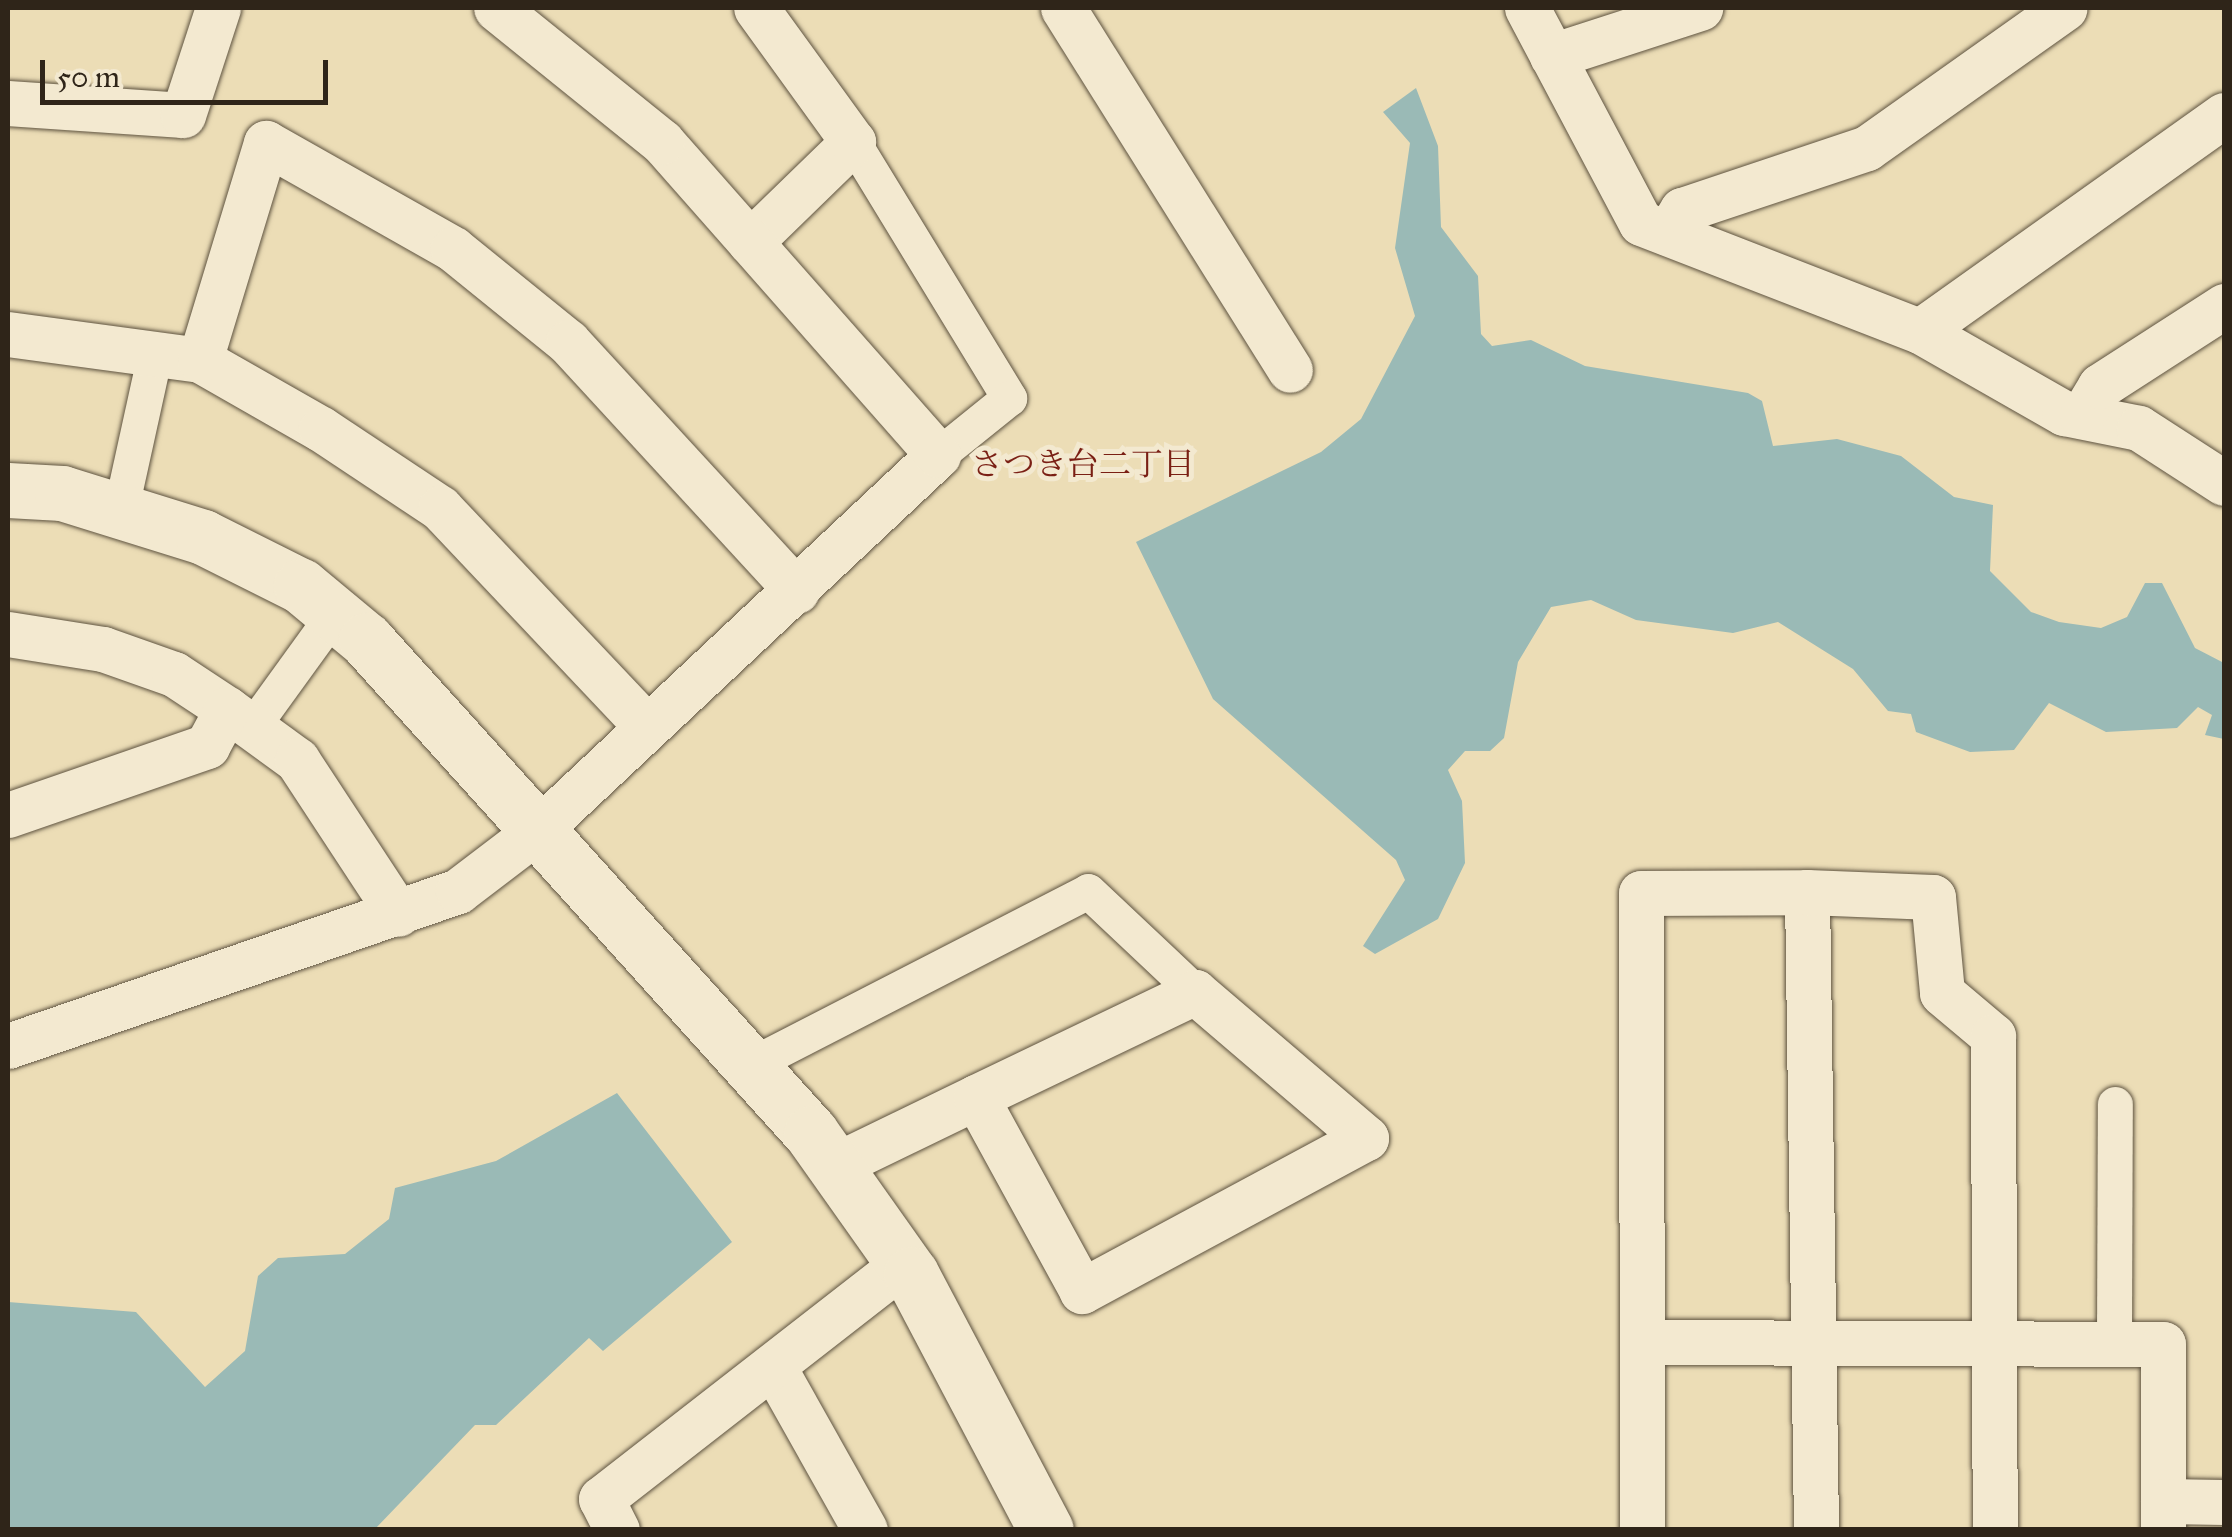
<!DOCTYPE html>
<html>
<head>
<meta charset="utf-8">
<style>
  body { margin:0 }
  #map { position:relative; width:2232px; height:1537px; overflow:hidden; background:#ecddb6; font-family:"IM FELL Great Primer","Noto Serif JP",serif }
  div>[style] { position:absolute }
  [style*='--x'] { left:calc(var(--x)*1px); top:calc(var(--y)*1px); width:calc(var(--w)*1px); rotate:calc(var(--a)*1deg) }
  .water>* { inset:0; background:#9abab6 }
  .roads { filter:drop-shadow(0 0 2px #5e5340) drop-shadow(0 0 2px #5e5340) }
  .pedestrian>* { height:35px; margin:-17.5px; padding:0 17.5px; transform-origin:17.5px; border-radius:17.5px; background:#f3e9d0 }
  .minor>* { height:45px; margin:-22.5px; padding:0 22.5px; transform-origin:22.5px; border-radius:22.5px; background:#f3e9d0 }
  .tertiary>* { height:55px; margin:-27.5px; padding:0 27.5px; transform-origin:27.5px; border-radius:27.5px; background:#f3e9d0 }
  span { translate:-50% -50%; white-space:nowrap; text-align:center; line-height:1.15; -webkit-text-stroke:10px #f3e9d0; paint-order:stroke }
  .neighbourhood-label { font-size:32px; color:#7a1f14 }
  .frame { position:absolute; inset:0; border:10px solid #2f2519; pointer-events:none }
  .scale { position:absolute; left:40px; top:60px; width:288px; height:45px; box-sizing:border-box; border:5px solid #2f2519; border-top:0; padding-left:12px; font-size:30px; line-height:35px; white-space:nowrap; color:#2f2519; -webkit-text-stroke:8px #f3e9d0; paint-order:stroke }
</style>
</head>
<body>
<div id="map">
  <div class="water">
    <div style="clip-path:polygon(1416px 88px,1438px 146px,1441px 227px,1478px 276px,1481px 334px,1492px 346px,1531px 340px,1585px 366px,1748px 393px,1762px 401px,1773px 446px,1837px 439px,1901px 456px,1954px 497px,1993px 505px,1990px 571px,2031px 612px,2059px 622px,2101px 628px,2127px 617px,2145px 583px,2162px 583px,2195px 648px,2224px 663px,2224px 739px,2205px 735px,2212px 715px,2198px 707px,2177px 728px,2106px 732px,2049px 703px,2014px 750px,1970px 752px,1916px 732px,1911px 714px,1888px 711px,1853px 669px,1778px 622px,1733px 633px,1636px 620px,1591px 600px,1551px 607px,1518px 662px,1504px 738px,1490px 751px,1465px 751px,1448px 770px,1462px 801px,1465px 863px,1438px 919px,1375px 954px,1363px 946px,1405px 880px,1396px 860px,1213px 699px,1136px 542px,1321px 452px,1361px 419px,1415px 316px,1395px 248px,1410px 143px,1383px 112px)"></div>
    <div style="clip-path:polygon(617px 1093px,732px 1242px,603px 1351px,589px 1338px,496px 1425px,475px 1425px,375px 1529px,8px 1529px,8px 1302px,136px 1312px,205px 1387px,245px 1351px,258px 1276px,278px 1258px,345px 1254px,389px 1219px,395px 1188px,496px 1161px)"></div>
  </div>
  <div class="roads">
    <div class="pedestrian">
      <div style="--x:853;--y:142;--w:300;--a:58.6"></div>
      <div style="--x:1009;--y:398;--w:91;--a:141.2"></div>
      <div style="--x:121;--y:508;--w:158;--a:-77.6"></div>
      <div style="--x:252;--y:727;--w:143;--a:-54.1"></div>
      <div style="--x:750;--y:1065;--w:380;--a:-27.2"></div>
      <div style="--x:1088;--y:891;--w:147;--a:43.3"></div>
      <div style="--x:2114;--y:1343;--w:239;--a:-89.8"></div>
    </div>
    <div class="minor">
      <div style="--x:1063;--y:8;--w:427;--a:57.9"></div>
      <div style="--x:1527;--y:8;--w:243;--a:62.1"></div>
      <div style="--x:1641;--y:223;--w:299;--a:21.2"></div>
      <div style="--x:1920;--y:331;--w:166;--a:29.7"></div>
      <div style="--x:2064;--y:413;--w:76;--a:11.3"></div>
      <div style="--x:2139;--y:428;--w:101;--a:32.9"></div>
      <div style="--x:1552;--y:56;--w:156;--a:-18"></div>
      <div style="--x:8;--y:103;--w:175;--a:3.9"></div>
      <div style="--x:183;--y:115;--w:113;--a:-71.9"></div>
      <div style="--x:1668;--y:233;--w:27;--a:-59"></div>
      <div style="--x:1682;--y:210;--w:195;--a:-18.5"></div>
      <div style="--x:1867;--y:148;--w:242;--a:-35.3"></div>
      <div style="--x:750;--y:242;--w:144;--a:-44.2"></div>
      <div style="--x:853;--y:142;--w:165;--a:-125.9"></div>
      <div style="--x:1920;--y:331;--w:373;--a:-35.4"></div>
      <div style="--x:8;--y:334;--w:194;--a:7.7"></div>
      <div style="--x:200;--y:360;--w:139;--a:29.7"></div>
      <div style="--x:321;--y:429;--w:143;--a:33.6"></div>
      <div style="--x:440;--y:508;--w:301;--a:46.6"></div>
      <div style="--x:200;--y:360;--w:227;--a:-73.1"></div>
      <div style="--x:266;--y:143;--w:215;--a:29.5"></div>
      <div style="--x:453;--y:249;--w:148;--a:39"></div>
      <div style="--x:568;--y:342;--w:338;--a:47.4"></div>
      <div style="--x:2082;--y:416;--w:35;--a:-59"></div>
      <div style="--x:2100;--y:386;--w:148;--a:-32.8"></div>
      <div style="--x:8;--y:634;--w:96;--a:9"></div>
      <div style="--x:103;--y:649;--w:75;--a:19.4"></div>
      <div style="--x:174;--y:674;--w:64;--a:33.4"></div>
      <div style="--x:227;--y:709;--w:87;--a:36.1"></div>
      <div style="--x:297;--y:760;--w:184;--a:56.7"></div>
      <div style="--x:8;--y:815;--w:211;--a:-19.1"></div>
      <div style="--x:207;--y:746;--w:42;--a:-61.6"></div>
      <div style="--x:1807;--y:892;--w:638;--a:89.19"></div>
      <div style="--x:8;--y:1046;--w:476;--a:-19"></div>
      <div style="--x:458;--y:891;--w:101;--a:-37.3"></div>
      <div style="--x:538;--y:830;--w:548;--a:-43.15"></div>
      <div style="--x:938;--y:455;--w:417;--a:-131.4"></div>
      <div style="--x:662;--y:142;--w:213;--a:-141.1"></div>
      <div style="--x:834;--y:1166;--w:158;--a:-25.9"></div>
      <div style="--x:976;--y:1097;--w:243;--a:-25.6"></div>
      <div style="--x:1195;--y:992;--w:225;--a:40.5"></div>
      <div style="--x:1366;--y:1138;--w:323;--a:151.7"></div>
      <div style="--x:1082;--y:1291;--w:221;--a:-118.7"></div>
      <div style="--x:1642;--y:1342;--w:521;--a:0.22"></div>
      <div style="--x:2163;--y:1344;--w:186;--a:90"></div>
      <div style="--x:773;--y:1366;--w:188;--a:60.7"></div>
      <div style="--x:2163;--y:1501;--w:61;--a:0.9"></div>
      <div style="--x:617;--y:1530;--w:35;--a:-117"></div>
      <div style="--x:601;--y:1499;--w:383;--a:-37.9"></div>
      <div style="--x:1642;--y:1530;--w:637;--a:-90.09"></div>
      <div style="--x:1641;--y:893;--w:166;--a:-0.3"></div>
      <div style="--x:1807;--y:892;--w:126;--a:2.3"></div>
      <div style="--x:1933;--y:897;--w:96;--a:84.6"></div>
      <div style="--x:1942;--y:993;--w:67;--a:40.1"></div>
      <div style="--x:1993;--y:1036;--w:494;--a:89.8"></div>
    </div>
    <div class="tertiary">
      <div style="--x:8;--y:490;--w:54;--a:3.2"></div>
      <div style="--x:62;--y:493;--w:148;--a:17.3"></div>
      <div style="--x:203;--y:537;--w:110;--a:26.6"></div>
      <div style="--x:301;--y:586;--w:85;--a:39.7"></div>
      <div style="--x:366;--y:640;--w:664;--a:47.93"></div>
      <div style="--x:811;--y:1133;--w:173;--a:54.7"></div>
      <div style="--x:911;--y:1274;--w:289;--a:62.2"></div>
    </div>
  </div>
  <div class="neighbourhood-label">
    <span style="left:1083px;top:465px">さつき台二丁目</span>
  </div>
  <div class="frame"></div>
  <div class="scale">50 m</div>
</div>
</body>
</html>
